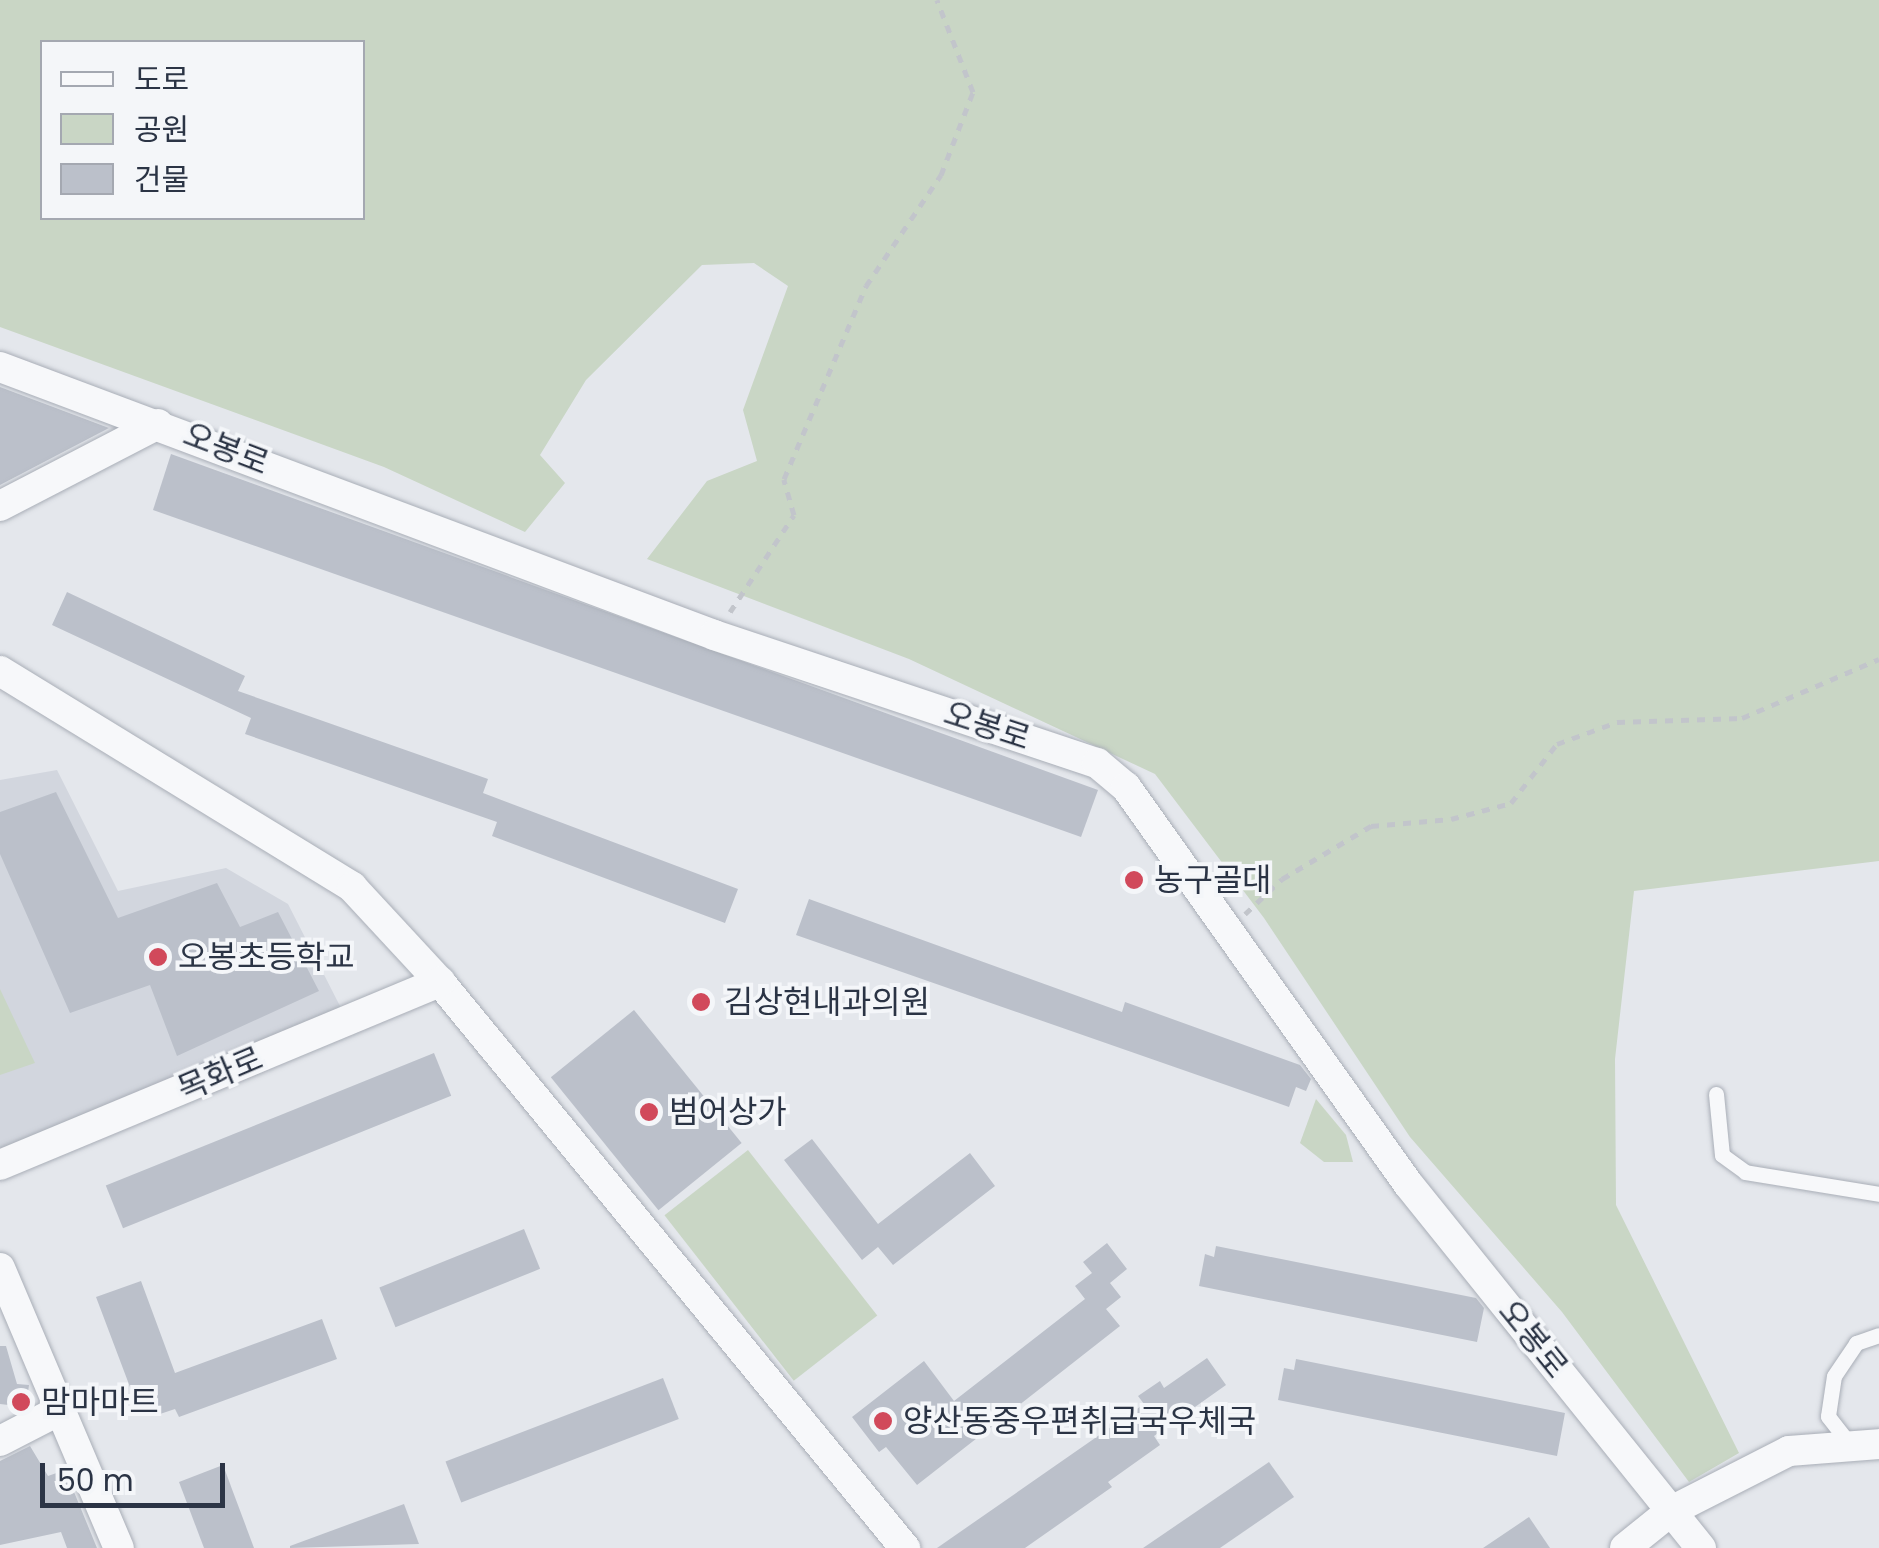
<!DOCTYPE html>
<html>
<head>
<meta charset="utf-8">
<style>
  body { margin:0 }
  #map { position:relative; width:1879px; height:1548px; overflow:hidden; background:#e4e7ec; font-family:Poppins,"Noto Sans KR",sans-serif }
  div>[style] { position:absolute }
  [style*='--x'] { left:calc(var(--x)*1px); top:calc(var(--y)*1px); width:calc(var(--w)*1px); rotate:calc(var(--a)*1deg) }
  .built>* { inset:0; background:#d2d6de }
  .green>* { inset:0; background:#c9d6c5; transform-origin:0 0 }
  .building>* { inset:0; background:#bbc0ca; transform-origin:0 0 }
  .path>* { height:5px; margin-top:-2.5px; transform-origin:0; background:repeating-linear-gradient(90deg,#c2c5cb 0 8px,transparent 0 16px) }
  .roads { filter:drop-shadow(0 0 2px #a9aeb7) drop-shadow(0 0 2px #a9aeb7) }
  .lane>* { height:15px; margin:-7.5px; padding:0 7.5px; transform-origin:7.5px; border-radius:7.5px; background:#f7f8fa }
  .street>* { height:30px; margin:-15px; padding:0 15px; transform-origin:15px; border-radius:15px; background:#f7f8fa }
  .dots>* { width:28px; height:28px; translate:-50% -50%; box-sizing:border-box; border:5px solid #f4f6f9; border-radius:50% }
  span { translate:-50% -50%; white-space:nowrap; text-align:center; line-height:1.15; -webkit-text-stroke:8px #f4f6f9; paint-order:stroke }
  .street-label { font-size:32px; color:#2b3445 }
  .poi-label { font-size:32px; color:#2b3445 }
  .left { translate:0 -50%; text-align:left }
  .legend { position:absolute; left:40px; top:40px; width:325px; height:180px; box-sizing:border-box; background:#f4f6f9; border:2px solid #a4a8b1; margin:0; padding:12px 18px; list-style:none; font-size:30px; color:#2b3445 }
  .legend li { display:flex; align-items:center; gap:20px; height:50px }
  .legend b { width:50px; border:2px solid #a4a8b1 }
  .scale { position:absolute; left:40px; top:1463px; width:185px; height:45px; box-sizing:border-box; border:5px solid #2b3445; border-top:0; padding-left:12px; font-size:30px; line-height:35px; white-space:nowrap; color:#2b3445; -webkit-text-stroke:8px #f4f6f9; paint-order:stroke }
</style>
</head>
<body>
<div id="map">
  <div class="built">
    <div style="clip-path:polygon(57px 770px,118px 891px,226px 868px,288px 904px,342px 1010px,0 1153px,0 780px)"></div>
  </div>
  <div class="green">
    <div style="clip-path:polygon(evenodd,0 0,1879px 0,1879px 861px,1634px 891px,1615px 1059px,1616px 1205px,1739px 1453px,1689px 1482px,1562px 1312px,1410px 1137px,1264px 918px,1155px 774px,909px 659px,647px 559px,707px 481px,757px 461px,743px 410px,788px 286px,754px 263px,702px 265px,586px 380px,540px 455px,565px 483px,525px 532px,384px 467px,0 327px,0 0,42px 42px,362px 42px,362px 218px,42px 218px,42px 42px)"></div>
    <div style="clip-path:polygon(0 989px,35px 1063px,0 1075px)"></div>
    <div style="clip-path:polygon(1316px 1099px,1346px 1135px,1353px 1162px,1324px 1162px,1300px 1143px)"></div>
    <div style="left:748px;top:1150px;width:210px;height:106px;rotate:52deg"></div>
  </div>
  <div class="building">
    <div style="clip-path:polygon(0 387px,109px 428px,0 485px)"></div>
    <div style="clip-path:polygon(171px 454px,1098px 790px,1081px 837px,153px 510px)"></div>
    <div style="clip-path:polygon(67px 592px,245px 676px,238px 691px,488px 779px,483px 793px,738px 889px,725px 923px,492px 836px,497px 822px,245px 734px,251px 718px,52px 625px)"></div>
    <div style="clip-path:polygon(56px 792px,118px 918px,217px 883px,240px 927px,278px 912px,319px 991px,177px 1056px,150px 985px,70px 1013px,0 854px,0 812px)"></div>
    <div style="clip-path:polygon(809px 899px,1122px 1012px,1125px 1002px,1300px 1065px,1311px 1079px,1306px 1091px,1296px 1087px,1289px 1107px,796px 935px)"></div>
    <div style="left:634px;top:1010px;width:171px;height:107px;rotate:51deg"></div>
    <div style="left:434px;top:1053px;width:46px;height:354px;rotate:68deg"></div>
    <div style="clip-path:polygon(812px 1139px,878px 1224px,970px 1153px,995px 1186px,893px 1265px,878px 1247px,862px 1260px,784px 1160px)"></div>
    <div style="left:524px;top:1229px;width:43px;height:156px;rotate:68deg"></div>
    <div style="clip-path:polygon(1107px 1243px,1127px 1269px,1110px 1283px,1121px 1297px,1106px 1309px,1120px 1326px,917px 1485px,886px 1447px,879px 1452px,852px 1417px,924px 1361px,954px 1401px,1085px 1299px,1075px 1286px,1092px 1273px,1083px 1262px)"></div>
    <div style="clip-path:polygon(1216px 1246px,1476px 1298px,1484px 1308px,1477px 1342px,1199px 1286px,1205px 1254px,1214px 1257px)"></div>
    <div style="clip-path:polygon(141px 1281px,175px 1373px,322px 1319px,337px 1359px,179px 1417px,175px 1409px,160px 1414px,151px 1389px,133px 1395px,96px 1297px)"></div>
    <div style="clip-path:polygon(0 1346px,6px 1346px,17px 1384px,29px 1385px,26px 1407px,0 1404px)"></div>
    <div style="clip-path:polygon(1207px 1358px,1226px 1385px,1154px 1436px,1160px 1445px,1108px 1482px,1112px 1487px,1025px 1548px,937px 1548px,1144px 1404px,1138px 1396px,1160px 1381px,1164px 1388px)"></div>
    <div style="clip-path:polygon(1296px 1359px,1565px 1413px,1557px 1456px,1278px 1400px,1284px 1368px,1294px 1370px)"></div>
    <div style="left:663px;top:1378px;width:44px;height:233px;rotate:69deg"></div>
    <div style="clip-path:polygon(30px 1446px,48px 1476px,65px 1470px,97px 1548px,67px 1548px,61px 1532px,0 1545px,0 1461px)"></div>
    <div style="clip-path:polygon(1269px 1462px,1294px 1497px,1220px 1548px,1143px 1548px)"></div>
    <div style="clip-path:polygon(223px 1465px,254px 1548px,204px 1548px,179px 1482px)"></div>
    <div style="clip-path:polygon(404px 1504px,419px 1544px,290px 1548px,290px 1546px)"></div>
    <div style="clip-path:polygon(1529px 1517px,1550px 1548px,1483px 1548px)"></div>
  </div>
  <div class="path">
    <div style="--x:730;--y:612;--w:116;--a:-56.6"></div>
    <div style="--x:794;--y:515;--w:37;--a:-106"></div>
    <div style="--x:784;--y:479;--w:210;--a:-67"></div>
    <div style="--x:866;--y:286;--w:134;--a:-56"></div>
    <div style="--x:941;--y:175;--w:89;--a:-68.9"></div>
    <div style="--x:973;--y:92;--w:99;--a:-111.4"></div>
    <div style="--x:1245;--y:914;--w:51;--a:-43.4"></div>
    <div style="--x:1282;--y:879;--w:104;--a:-30.8"></div>
    <div style="--x:1371;--y:826;--w:80;--a:-5"></div>
    <div style="--x:1451;--y:819;--w:62;--a:-14.9"></div>
    <div style="--x:1511;--y:803;--w:75;--a:-52.1"></div>
    <div style="--x:1557;--y:744;--w:64;--a:-20.1"></div>
    <div style="--x:1617;--y:722;--w:125;--a:-1.8"></div>
    <div style="--x:1742;--y:718;--w:149;--a:-23.3"></div>
  </div>
  <div class="roads">
    <div class="lane">
      <div style="--x:1716;--y:1094;--w:61;--a:84.4"></div>
      <div style="--x:1722;--y:1155;--w:29;--a:36"></div>
      <div style="--x:1745;--y:1172;--w:136;--a:9.3"></div>
      <div style="--x:1852;--y:1447;--w:39;--a:-128"></div>
      <div style="--x:1828;--y:1416;--w:40;--a:-81.5"></div>
      <div style="--x:1834;--y:1376;--w:40;--a:-56"></div>
      <div style="--x:1856;--y:1343;--w:24;--a:-19"></div>
    </div>
    <div class="street">
      <div style="--x:0;--y:367;--w:763;--a:20.57"></div>
      <div style="--x:714;--y:635;--w:404;--a:18.5"></div>
      <div style="--x:1097;--y:763;--w:38;--a:40"></div>
      <div style="--x:1126;--y:787;--w:488;--a:54.6"></div>
      <div style="--x:1409;--y:1185;--w:466;--a:51.2"></div>
      <div style="--x:0;--y:506;--w:178;--a:-27.4"></div>
      <div style="--x:0;--y:671;--w:413;--a:31.5"></div>
      <div style="--x:352;--y:887;--w:129;--a:47.2"></div>
      <div style="--x:440;--y:982;--w:733;--a:50.6"></div>
      <div style="--x:0;--y:1165;--w:477;--a:-22.6"></div>
      <div style="--x:0;--y:1268;--w:304;--a:67"></div>
      <div style="--x:0;--y:1441;--w:70;--a:-27.3"></div>
      <div style="--x:1625;--y:1548;--w:59;--a:-38.8"></div>
      <div style="--x:1671;--y:1511;--w:132;--a:-27"></div>
      <div style="--x:1789;--y:1451;--w:90;--a:-4.4"></div>
    </div>
  </div>
  <div class="dots">
    <div style="left:1134px;top:880px;background:#d1495b"></div>
    <div style="left:158px;top:957px;background:#d1495b"></div>
    <div style="left:701px;top:1002px;background:#d1495b"></div>
    <div style="left:649px;top:1112px;background:#d1495b"></div>
    <div style="left:21px;top:1402px;background:#d1495b"></div>
    <div style="left:883px;top:1421px;background:#d1495b"></div>
  </div>
  <div class="street-label">
    <span style="left:226px;top:449px;rotate:21deg">오봉로</span>
    <span style="left:987px;top:726px;rotate:18deg">오봉로</span>
    <span style="left:220px;top:1074px;rotate:-23deg">목화로</span>
    <span style="left:1533px;top:1339px;rotate:51deg">오봉로</span>
  </div>
  <div class="poi-label">
    <span class="left" style="left:1154px;top:880px">농구골대</span>
    <span class="left" style="left:178px;top:957px">오봉초등학교</span>
    <span class="left" style="left:724px;top:1002px">김상현내과의원</span>
    <span class="left" style="left:669px;top:1112px">범어상가</span>
    <span class="left" style="left:41px;top:1402px">맘마마트</span>
    <span class="left" style="left:903px;top:1421px">양산동중우편취급국우체국</span>
  </div>
  <ul class="legend">
  <li><b style="height:12px;background:#f7f8fa"></b>도로</li>
  <li><b style="height:28px;background:#c9d6c5"></b>공원</li>
  <li><b style="height:28px;background:#bbc0ca"></b>건물</li>
  </ul>
  <div class="scale">50 m</div>
</div>
</body>
</html>
